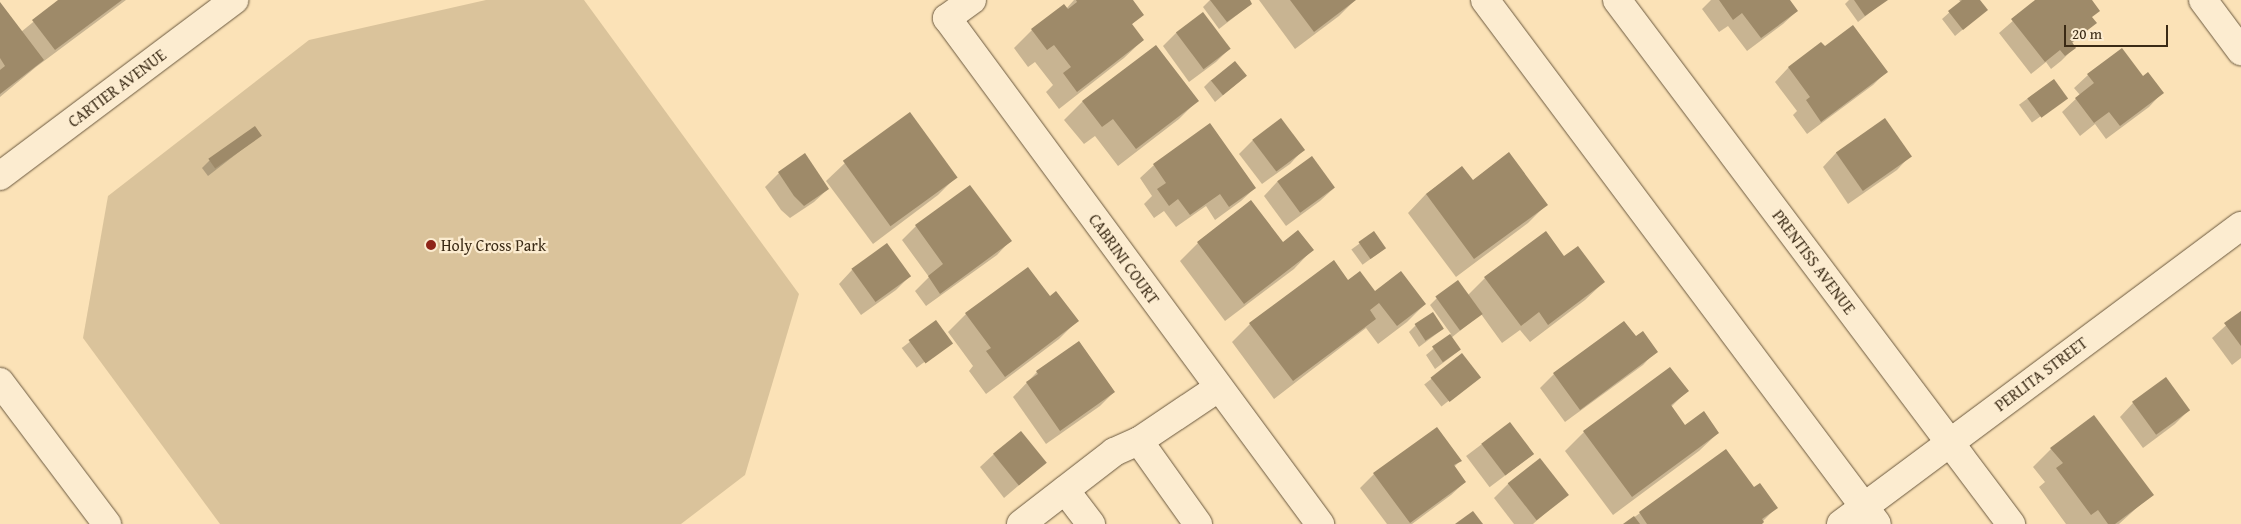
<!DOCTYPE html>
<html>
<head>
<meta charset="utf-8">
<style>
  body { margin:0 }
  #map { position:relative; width:2241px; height:524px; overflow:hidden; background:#fbe2b7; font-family:"Gentium Book Plus",serif }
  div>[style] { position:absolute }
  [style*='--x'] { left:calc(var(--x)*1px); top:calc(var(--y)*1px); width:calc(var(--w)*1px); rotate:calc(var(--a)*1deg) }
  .green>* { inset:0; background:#dac39b }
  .shadow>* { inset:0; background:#0003; transform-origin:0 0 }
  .building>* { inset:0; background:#9e8a69; transform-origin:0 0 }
  .roads { filter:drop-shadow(0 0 1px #6a583e) drop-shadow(0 0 1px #6a583e) }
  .minor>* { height:28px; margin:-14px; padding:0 14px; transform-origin:14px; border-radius:14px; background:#fcecd0 }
  .dots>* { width:14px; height:14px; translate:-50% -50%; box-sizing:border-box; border:2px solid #fcecd0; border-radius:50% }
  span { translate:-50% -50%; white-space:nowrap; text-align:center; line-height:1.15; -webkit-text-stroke:4.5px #fcecd0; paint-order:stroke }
  .street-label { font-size:16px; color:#3a2a15 }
  .poi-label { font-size:16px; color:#3a2a15 }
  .left { translate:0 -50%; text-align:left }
  .scale { position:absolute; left:2064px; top:25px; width:104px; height:22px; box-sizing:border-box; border:2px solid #3a2a15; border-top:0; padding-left:6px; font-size:15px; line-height:18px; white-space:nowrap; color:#3a2a15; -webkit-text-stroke:4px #fcecd0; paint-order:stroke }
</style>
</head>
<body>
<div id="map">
  <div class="green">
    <div style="clip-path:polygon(486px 0,584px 0,799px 294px,745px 475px,681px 524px,220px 524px,83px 338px,108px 196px,309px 40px)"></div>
  </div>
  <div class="shadow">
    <div style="clip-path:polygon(60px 0,126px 0,36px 67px,0 97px,0 4px,21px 32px)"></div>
    <div style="clip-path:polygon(1074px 0,1131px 0,1142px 14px,1131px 25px,1143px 40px,1124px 58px,1059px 109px,1046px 92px,1053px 85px,1035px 62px,1028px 67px,1014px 48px,1032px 30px,1063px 6px,1066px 9px)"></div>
    <div style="clip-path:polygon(1210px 0,1248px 0,1251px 4px,1219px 29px,1203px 7px)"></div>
    <div style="clip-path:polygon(1259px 0,1355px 0,1339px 16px,1295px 49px)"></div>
    <div style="clip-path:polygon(1711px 0,1789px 0,1797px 11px,1783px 24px,1747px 51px,1728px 26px,1719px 32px,1702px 9px)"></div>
    <div style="clip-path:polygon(1849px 0,1886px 0,1858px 22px,1845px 4px)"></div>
    <div style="clip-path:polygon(1959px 0,1979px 0,1986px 10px,1955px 36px,1942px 19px,1961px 2px)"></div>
    <div style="clip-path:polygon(2037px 0,2090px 0,2091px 17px,2095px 23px,2071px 44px,2074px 48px,2061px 61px,2051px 69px,2046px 62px,2031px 74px,1999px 33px)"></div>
    <div style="clip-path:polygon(1176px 33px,1229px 49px,1216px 62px,1189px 82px,1163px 46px)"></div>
    <div style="clip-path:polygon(1821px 44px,1824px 48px,1886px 72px,1873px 85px,1807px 134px,1793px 115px,1797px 111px,1775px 82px,1788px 68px)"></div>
    <div style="clip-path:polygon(2088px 75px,2143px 78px,2162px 93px,2149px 107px,2106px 139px,2095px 124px,2080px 136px,2062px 112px,2080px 95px,2074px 88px)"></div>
    <div style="clip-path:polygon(1246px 76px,1215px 102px,1204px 87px,1211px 80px)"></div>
    <div style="left:2053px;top:80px;width:22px;height:42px;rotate:54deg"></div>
    <div style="clip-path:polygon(1083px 101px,1197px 101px,1179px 119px,1118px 166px,1095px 136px,1084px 144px,1064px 120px)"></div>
    <div style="clip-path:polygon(1281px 120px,1303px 150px,1290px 164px,1262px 184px,1239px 154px,1253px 140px)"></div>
    <div style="clip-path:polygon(261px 135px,208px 176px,202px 168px,209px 161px)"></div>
    <div style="clip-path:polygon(1836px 153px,1910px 156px,1897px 170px,1848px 204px,1823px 167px)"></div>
    <div style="clip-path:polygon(1312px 158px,1334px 188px,1320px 201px,1286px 226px,1264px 196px,1277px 182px)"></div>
    <div style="clip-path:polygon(845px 163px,956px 177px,938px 195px,873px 244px,826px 181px)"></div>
    <div style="clip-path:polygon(1154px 165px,1255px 188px,1241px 201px,1215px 220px,1206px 206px,1176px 227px,1164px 211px,1154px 218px,1144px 204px,1152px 196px,1140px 178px)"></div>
    <div style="clip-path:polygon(1462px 168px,1472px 181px,1546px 205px,1528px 223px,1456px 277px,1408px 213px,1426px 194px)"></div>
    <div style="clip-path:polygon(779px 173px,828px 189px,814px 202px,790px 218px,781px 210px,765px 187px)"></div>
    <div style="clip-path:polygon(916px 226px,1010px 241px,997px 255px,926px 306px,915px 291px,929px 277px,902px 240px)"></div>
    <div style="left:1374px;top:233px;width:19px;height:28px;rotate:54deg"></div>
    <div style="clip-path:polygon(1198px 243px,1283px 243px,1312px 250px,1294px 269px,1225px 321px,1180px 261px)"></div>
    <div style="clip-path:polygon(1564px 258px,1604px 282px,1585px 300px,1530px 342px,1520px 330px,1502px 343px,1481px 314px,1451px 338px,1460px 350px,1435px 369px,1426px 355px,1451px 334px,1430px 305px,1437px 298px,1468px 295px,1485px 278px)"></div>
    <div style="clip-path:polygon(852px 270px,910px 276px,896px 290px,861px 315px,839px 284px)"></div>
    <div style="clip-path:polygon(1348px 282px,1375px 293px,1425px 304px,1407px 322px,1378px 344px,1366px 328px,1274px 399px,1232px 342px,1250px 324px)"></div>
    <div style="clip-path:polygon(1050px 298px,1077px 321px,1059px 339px,986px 394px,969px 371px,973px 366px,948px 332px,966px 314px)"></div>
    <div style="clip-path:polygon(2241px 312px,2241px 358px,2232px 365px,2212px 338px)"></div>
    <div style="left:936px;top:322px;width:25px;height:43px;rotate:53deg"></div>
    <div style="clip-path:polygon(1416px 325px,1443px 329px,1419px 347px,1409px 332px)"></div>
    <div style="clip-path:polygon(1635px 338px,1656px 351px,1643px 365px,1565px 422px,1540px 388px,1554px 374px)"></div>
    <div style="clip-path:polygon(1079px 342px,1114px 392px,1100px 406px,1046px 444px,1013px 397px,1037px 372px)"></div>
    <div style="left:1462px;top:355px;width:28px;height:48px;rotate:52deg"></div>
    <div style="clip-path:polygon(1670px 368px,1687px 391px,1671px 407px,1685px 427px,1718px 433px,1699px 451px,1613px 515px,1565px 451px,1584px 432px)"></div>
    <div style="clip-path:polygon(2133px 403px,2189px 410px,2175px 424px,2143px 448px,2120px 417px)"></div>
    <div style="left:1510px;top:423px;width:39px;height:55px;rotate:53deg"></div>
    <div style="clip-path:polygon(2051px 449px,2152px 494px,2119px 524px,2066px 524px,2039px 487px,2045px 482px,2033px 467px)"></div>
    <div style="clip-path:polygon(1726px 450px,1753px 489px,1776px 508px,1760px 524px,1625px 524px)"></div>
    <div style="clip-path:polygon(994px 454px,1045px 463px,1004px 498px,980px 467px)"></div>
    <div style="clip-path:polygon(1540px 460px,1567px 494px,1533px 524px,1514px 524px,1494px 498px,1508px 484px)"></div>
    <div style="clip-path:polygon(1460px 461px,1454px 467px,1465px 482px,1451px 495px,1412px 524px,1387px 524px,1360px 488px,1374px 474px)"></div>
  </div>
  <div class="building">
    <div style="clip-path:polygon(58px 0,122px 0,55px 50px,32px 20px)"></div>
    <div style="clip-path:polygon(1076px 0,1133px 0,1144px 15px,1132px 24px,1144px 40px,1077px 92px,1063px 73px,1071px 67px,1054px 45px,1047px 50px,1031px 29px,1064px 4px,1068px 9px,1077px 2px)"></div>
    <div style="clip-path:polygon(1210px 0,1250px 0,1252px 4px,1227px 22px)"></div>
    <div style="clip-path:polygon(1290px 0,1356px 0,1314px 32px)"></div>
    <div style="clip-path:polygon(1719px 0,1790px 0,1798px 11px,1761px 38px,1742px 13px,1733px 20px)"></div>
    <div style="clip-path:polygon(1854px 0,1888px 0,1865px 16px)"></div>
    <div style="clip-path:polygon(1962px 0,1980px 0,1988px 10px,1963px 30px,1948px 11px)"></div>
    <div style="clip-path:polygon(2035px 0,2092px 0,2100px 11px,2092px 17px,2097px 23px,2072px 42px,2076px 48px,2065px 56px,2060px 50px,2045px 62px,2011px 19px)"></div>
    <div style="clip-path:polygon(0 2px,44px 60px,0 94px,0 70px,5px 66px,0 58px)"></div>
    <div style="left:1203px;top:12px;width:46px;height:34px;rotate:53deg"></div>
    <div style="clip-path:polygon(1853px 25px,1888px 72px,1821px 122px,1806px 100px,1810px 97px,1788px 67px,1821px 42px,1825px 46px)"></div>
    <div style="clip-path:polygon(1156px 45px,1199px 101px,1136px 149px,1113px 119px,1102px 127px,1082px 101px)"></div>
    <div style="clip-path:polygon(2122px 48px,2143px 76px,2148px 72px,2164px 93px,2120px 126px,2109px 112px,2094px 123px,2075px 98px,2094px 83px,2087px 74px)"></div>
    <div style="left:1235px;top:61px;width:19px;height:31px;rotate:51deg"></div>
    <div style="left:2054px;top:79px;width:24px;height:33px;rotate:54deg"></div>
    <div style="left:910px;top:112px;width:81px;height:83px;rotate:54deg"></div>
    <div style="left:1281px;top:118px;width:40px;height:36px;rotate:53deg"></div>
    <div style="left:1885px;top:118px;width:47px;height:60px;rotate:55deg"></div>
    <div style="clip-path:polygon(1210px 123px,1256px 188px,1229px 207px,1220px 194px,1190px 215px,1178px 199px,1169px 206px,1157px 189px,1166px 183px,1153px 164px)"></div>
    <div style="left:255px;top:126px;width:12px;height:57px;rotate:55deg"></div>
    <div style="clip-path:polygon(1509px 152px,1548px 205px,1474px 259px,1426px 194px,1462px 166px,1473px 180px)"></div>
    <div style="clip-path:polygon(805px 153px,829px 189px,804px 206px,794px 196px,778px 172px)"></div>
    <div style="left:1312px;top:156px;width:39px;height:43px;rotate:54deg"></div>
    <div style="clip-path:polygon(970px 185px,1012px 241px,940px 294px,928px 276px,943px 264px,915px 225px)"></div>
    <div style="clip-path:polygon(1251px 200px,1283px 242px,1298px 230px,1314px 250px,1244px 304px,1197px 242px)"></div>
    <div style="left:1374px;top:231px;width:21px;height:19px;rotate:55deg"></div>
    <div style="clip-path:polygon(1546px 231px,1564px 256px,1578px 246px,1605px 282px,1548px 325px,1539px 312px,1521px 326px,1484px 277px)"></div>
    <div style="left:887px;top:243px;width:41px;height:44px;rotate:54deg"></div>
    <div style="clip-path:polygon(1334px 260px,1348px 280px,1360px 271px,1375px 291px,1401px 271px,1426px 304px,1397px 326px,1379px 303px,1370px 310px,1376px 319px,1293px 381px,1249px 323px)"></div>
    <div style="clip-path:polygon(1028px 267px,1050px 296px,1056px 291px,1079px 321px,1005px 377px,986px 351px,991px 348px,965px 313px)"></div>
    <div style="left:1458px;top:280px;width:42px;height:28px;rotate:54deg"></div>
    <div style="clip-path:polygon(2241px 311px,2241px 346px,2224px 323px)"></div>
    <div style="left:1433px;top:312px;width:20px;height:22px;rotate:57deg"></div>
    <div style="left:936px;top:320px;width:29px;height:34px;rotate:54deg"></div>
    <div style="clip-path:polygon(1624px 321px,1636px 336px,1643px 331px,1658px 352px,1580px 410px,1553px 373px)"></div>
    <div style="left:1450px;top:334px;width:19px;height:22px;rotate:55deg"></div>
    <div style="clip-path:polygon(1079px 341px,1115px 392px,1060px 431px,1026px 382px,1038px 374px,1036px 371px)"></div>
    <div style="left:1462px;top:353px;width:31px;height:40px;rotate:52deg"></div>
    <div style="clip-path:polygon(1670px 367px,1689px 391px,1671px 405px,1685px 425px,1704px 411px,1719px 433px,1632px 497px,1583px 431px)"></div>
    <div style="left:2166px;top:377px;width:41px;height:42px;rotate:54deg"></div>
    <div style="clip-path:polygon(2094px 415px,2154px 495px,2115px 524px,2108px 524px,2098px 510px,2091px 515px,2056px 468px,2063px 463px,2050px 448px)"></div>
    <div style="left:1510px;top:422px;width:40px;height:36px;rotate:53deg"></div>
    <div style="clip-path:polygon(1437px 427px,1462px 461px,1454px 465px,1466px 482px,1410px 523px,1373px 473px)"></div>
    <div style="left:1021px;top:431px;width:41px;height:36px;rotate:51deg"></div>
    <div style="clip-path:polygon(1726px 449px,1754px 487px,1760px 483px,1778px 508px,1762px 519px,1764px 522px,1762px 524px,1647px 524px,1639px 512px)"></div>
    <div style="left:1540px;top:458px;width:47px;height:41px;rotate:52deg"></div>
    <div style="clip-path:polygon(1473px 511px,1483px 524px,1455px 524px)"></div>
    <div style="clip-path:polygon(1634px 516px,1640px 524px,1623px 524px)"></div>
  </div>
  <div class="roads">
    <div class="minor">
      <div style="--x:972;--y:0;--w:31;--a:144"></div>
      <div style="--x:947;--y:18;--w:629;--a:53.6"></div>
      <div style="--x:1485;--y:0;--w:654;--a:53.2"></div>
      <div style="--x:1617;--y:0;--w:656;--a:53.06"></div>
      <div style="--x:2203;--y:0;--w:64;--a:53.3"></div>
      <div style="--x:0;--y:176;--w:293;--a:-36.9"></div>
      <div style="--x:0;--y:382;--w:178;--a:53"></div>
      <div style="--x:1139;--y:441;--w:102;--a:54.6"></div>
      <div style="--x:1065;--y:490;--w:43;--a:52.6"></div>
      <div style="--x:1021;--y:524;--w:118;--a:-37.7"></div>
      <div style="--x:1114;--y:452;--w:27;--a:-24"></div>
      <div style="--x:1139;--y:441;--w:95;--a:-33.9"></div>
      <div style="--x:1841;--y:524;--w:499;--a:-36.7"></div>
    </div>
  </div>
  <div class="dots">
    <div style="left:431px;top:245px;background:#8f2418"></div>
  </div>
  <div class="street-label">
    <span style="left:117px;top:88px;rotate:-37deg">CARTIER AVENUE</span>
    <span style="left:1124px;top:259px;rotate:54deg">CABRINI COURT</span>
    <span style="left:1814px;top:262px;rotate:53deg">PRENTISS AVENUE</span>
    <span style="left:2041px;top:374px;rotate:-37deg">PERLITA STREET</span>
  </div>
  <div class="poi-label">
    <span class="left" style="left:441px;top:245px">Holy Cross Park</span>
  </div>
  <div class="scale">20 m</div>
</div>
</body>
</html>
